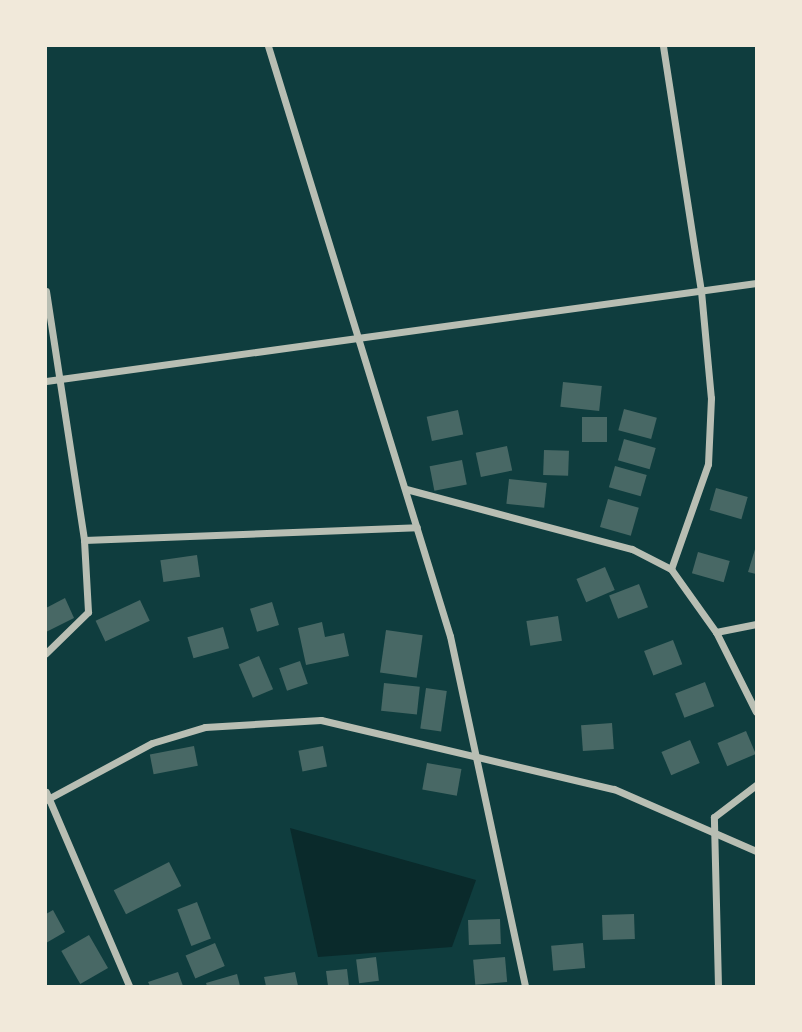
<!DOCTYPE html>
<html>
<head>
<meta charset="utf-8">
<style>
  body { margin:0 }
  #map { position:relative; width:802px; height:1032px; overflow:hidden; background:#0f3d3e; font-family:Mulish,sans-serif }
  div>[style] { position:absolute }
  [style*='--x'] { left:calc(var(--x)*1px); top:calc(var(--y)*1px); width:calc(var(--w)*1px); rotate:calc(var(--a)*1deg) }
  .water>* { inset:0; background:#0a2a2b }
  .building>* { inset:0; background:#486865; transform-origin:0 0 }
  .minor>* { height:7px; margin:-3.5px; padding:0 3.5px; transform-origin:3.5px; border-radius:3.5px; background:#b8beb3 }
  span { translate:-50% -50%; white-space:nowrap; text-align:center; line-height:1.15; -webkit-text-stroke:5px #f1e9da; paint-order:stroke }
  .frame { position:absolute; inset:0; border:47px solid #f1e9da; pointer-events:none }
</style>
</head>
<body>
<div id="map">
  <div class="water">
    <div style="clip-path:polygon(290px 828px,476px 880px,452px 947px,318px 957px)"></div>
  </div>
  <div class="building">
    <div style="left:563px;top:382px;width:39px;height:25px;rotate:6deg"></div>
    <div style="left:624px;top:409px;width:34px;height:22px;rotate:15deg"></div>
    <div style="left:458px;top:410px;width:25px;height:32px;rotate:78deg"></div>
    <div style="left:582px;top:417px;width:25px;height:25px"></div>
    <div style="left:624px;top:439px;width:33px;height:22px;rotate:16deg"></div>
    <div style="left:507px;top:446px;width:25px;height:32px;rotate:78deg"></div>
    <div style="left:544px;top:450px;width:25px;height:25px;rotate:2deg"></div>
    <div style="left:462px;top:460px;width:25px;height:33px;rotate:79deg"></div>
    <div style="left:615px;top:466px;width:33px;height:22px;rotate:16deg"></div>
    <div style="left:509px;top:479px;width:38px;height:25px;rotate:6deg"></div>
    <div style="left:716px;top:488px;width:33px;height:23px;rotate:16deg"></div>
    <div style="left:608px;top:499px;width:32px;height:29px;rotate:16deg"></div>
    <div style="clip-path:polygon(756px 546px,756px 574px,748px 572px)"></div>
    <div style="left:698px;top:552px;width:33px;height:22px;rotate:16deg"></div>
    <div style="left:197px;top:555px;width:22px;height:37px;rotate:82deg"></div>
    <div style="left:605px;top:567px;width:25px;height:31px;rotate:67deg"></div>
    <div style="left:639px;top:584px;width:25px;height:32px;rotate:69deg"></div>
    <div style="clip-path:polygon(65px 598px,74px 618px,46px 632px,46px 608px)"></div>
    <div style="left:140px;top:600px;width:23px;height:49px;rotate:65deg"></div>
    <div style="left:272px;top:602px;width:24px;height:23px;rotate:73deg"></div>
    <div style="left:558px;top:616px;width:25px;height:32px;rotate:81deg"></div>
    <div style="clip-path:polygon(322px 622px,325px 637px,344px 633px,349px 656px,306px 665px,298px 628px)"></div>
    <div style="left:223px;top:627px;width:22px;height:37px;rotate:74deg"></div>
    <div style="left:386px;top:630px;width:37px;height:43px;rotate:8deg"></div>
    <div style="left:673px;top:640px;width:26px;height:31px;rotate:69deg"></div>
    <div style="left:259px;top:656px;width:36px;height:22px;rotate:67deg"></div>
    <div style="left:300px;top:661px;width:24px;height:22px;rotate:71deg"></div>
    <div style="left:705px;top:682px;width:26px;height:32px;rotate:69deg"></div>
    <div style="left:384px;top:683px;width:36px;height:28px;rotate:6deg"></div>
    <div style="left:426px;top:688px;width:21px;height:41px;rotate:8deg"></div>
    <div style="left:612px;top:723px;width:26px;height:31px;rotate:86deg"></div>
    <div style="left:746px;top:731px;width:25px;height:31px;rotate:67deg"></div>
    <div style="left:690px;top:740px;width:25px;height:31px;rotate:67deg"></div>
    <div style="left:194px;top:746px;width:20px;height:45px;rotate:79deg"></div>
    <div style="left:323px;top:746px;width:21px;height:25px;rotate:79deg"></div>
    <div style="left:427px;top:763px;width:35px;height:27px;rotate:10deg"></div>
    <div style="left:169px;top:862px;width:27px;height:62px;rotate:63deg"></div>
    <div style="left:197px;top:902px;width:39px;height:21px;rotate:69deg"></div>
    <div style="clip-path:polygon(53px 910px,65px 932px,46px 943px,46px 914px)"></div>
    <div style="left:634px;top:914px;width:25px;height:32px;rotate:88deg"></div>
    <div style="left:500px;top:919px;width:25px;height:32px;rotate:88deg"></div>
    <div style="left:89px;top:935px;width:38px;height:32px;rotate:60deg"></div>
    <div style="left:215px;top:943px;width:25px;height:32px;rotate:67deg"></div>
    <div style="left:583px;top:943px;width:25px;height:32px;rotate:85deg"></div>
    <div style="left:376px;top:957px;width:24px;height:20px;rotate:83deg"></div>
    <div style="left:505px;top:957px;width:25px;height:32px;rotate:85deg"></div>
    <div style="clip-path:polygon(347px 969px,349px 986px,328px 986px,326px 971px)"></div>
    <div style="clip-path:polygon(178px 972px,183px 986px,150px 986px,148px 982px)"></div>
    <div style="clip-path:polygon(295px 972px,298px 986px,266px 986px,264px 977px)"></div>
    <div style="clip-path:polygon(237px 974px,240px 986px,207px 986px,206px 983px)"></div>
  </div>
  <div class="minor">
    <div style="--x:268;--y:46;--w:617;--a:72.86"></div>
    <div style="--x:450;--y:636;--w:358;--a:77.9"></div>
    <div style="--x:663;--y:46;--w:248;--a:81.2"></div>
    <div style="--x:701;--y:291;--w:107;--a:84.7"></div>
    <div style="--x:711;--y:398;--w:66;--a:92.6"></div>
    <div style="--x:708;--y:464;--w:111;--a:109.4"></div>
    <div style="--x:46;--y:291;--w:252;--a:81.3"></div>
    <div style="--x:84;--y:540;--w:72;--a:86.8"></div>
    <div style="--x:88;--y:612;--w:59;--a:135.7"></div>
    <div style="--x:46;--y:381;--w:717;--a:-7.86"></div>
    <div style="--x:406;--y:489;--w:234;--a:14.9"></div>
    <div style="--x:632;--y:549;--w:44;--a:27.1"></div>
    <div style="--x:671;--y:569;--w:77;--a:54.5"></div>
    <div style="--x:716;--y:632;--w:89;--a:63.4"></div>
    <div style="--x:84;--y:540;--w:333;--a:-2.2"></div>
    <div style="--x:716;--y:632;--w:41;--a:-11.3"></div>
    <div style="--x:46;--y:792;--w:211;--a:66.8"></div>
    <div style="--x:46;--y:800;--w:120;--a:-28.3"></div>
    <div style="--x:152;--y:743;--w:55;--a:-16.8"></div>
    <div style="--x:205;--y:727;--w:116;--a:-3.5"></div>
    <div style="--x:321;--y:720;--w:301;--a:13.3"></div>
    <div style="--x:614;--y:789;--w:155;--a:23.6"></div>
    <div style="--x:718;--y:986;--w:169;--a:-91.4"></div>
    <div style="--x:714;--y:817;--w:53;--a:-37.3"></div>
  </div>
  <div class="frame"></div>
</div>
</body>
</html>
